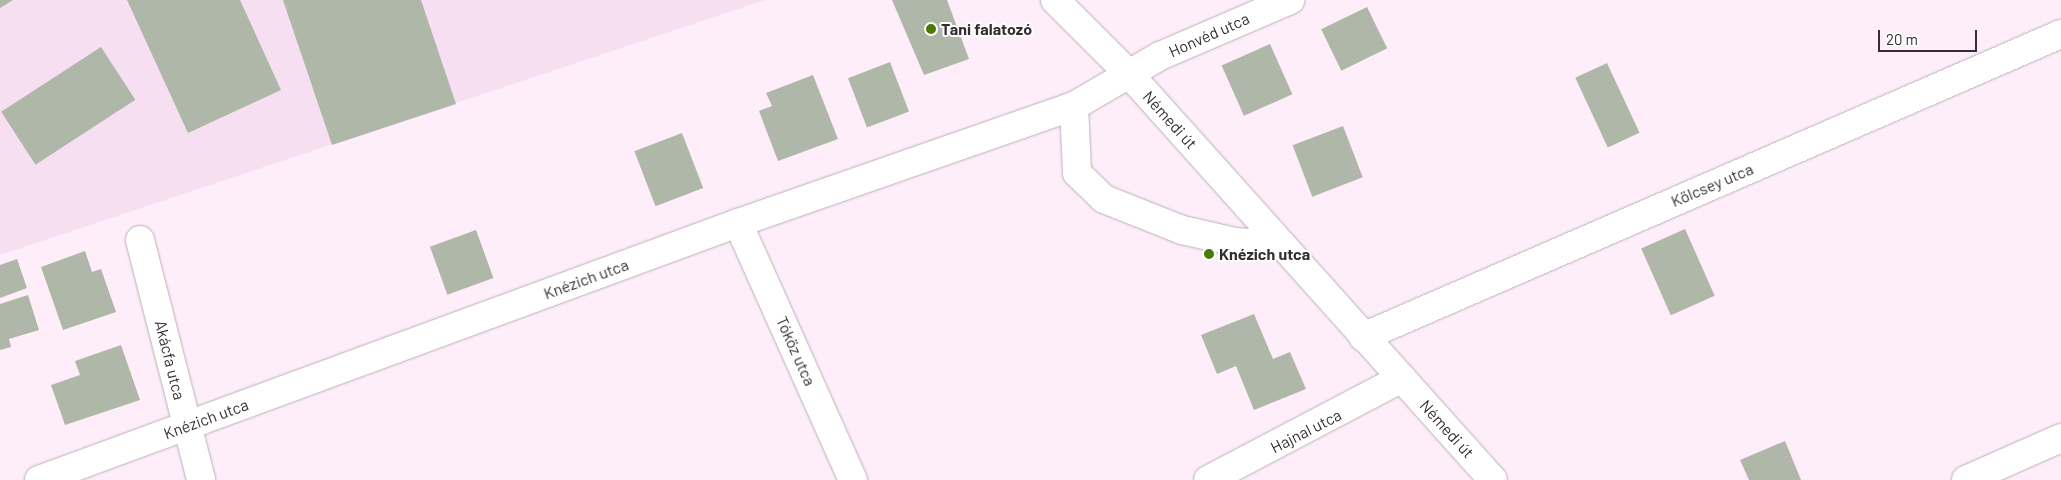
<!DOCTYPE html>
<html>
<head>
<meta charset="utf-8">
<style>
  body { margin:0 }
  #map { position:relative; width:2061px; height:480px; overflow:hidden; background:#fdeef9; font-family:Barlow,sans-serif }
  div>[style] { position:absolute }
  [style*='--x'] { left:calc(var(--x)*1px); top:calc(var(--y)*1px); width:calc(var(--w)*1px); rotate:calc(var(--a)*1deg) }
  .built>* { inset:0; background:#f5dff0 }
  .building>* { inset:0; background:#afb7a9; transform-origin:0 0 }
  .roads { filter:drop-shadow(0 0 1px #bdafba) drop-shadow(0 0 1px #bdafba) }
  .minor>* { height:28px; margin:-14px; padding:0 14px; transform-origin:14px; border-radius:14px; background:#fff }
  .major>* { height:28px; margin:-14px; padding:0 14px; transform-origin:14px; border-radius:14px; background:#fff }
  .dots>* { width:14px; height:14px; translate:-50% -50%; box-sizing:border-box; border:2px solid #fff; border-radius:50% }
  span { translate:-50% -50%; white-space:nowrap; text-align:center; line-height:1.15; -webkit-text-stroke:4px #fff; paint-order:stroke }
  .poi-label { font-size:16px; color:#342e33; font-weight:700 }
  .left { translate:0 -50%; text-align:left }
  .street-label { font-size:16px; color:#342e33 }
  .scale { position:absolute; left:1878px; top:30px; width:99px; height:22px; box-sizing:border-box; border:2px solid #342e33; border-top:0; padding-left:6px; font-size:15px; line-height:18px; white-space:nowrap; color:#342e33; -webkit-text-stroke:4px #fff; paint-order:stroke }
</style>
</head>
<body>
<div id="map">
  <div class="built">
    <div style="clip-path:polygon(0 0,765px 0,0 255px)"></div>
  </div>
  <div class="building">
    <div style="clip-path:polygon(0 0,13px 0,0 8px)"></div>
    <div style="clip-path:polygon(127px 0,240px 0,281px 90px,188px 133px)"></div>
    <div style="clip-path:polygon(283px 0,421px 0,456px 104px,332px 145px)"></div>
    <div style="clip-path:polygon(892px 0,947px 0,969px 59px,924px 75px)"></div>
    <div style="left:1367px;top:7px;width:46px;height:51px;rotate:64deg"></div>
    <div style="left:1270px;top:44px;width:55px;height:53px;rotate:66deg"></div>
    <div style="left:101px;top:47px;width:63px;height:119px;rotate:57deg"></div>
    <div style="left:890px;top:62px;width:53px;height:45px;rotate:69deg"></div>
    <div style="left:1607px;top:63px;width:77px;height:35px;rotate:65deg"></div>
    <div style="clip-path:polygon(813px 75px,838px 139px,778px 161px,759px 111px,772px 106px,766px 93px)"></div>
    <div style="left:1343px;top:126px;width:55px;height:54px;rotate:69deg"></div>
    <div style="left:682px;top:133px;width:59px;height:51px;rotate:69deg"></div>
    <div style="left:1685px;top:229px;width:73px;height:48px;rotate:66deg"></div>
    <div style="left:476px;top:230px;width:51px;height:49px;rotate:70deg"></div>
    <div style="clip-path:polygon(85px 251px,92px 272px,101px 269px,116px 312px,63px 330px,41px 267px)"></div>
    <div style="clip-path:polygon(17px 259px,27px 288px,0 298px,0 265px)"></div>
    <div style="clip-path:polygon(28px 295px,39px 330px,9px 339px,11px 347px,0 350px,0 304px)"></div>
    <div style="clip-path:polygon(1254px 314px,1273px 359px,1290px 352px,1306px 389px,1254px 410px,1236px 366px,1217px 374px,1201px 335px)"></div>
    <div style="clip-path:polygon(121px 345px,140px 400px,65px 425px,51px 385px,80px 375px,75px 361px)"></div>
    <div style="clip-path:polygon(1785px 441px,1801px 480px,1749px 480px,1740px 460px)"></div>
  </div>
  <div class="roads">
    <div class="minor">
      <div style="--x:1074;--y:106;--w:67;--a:87.4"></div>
      <div style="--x:1077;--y:173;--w:37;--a:44"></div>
      <div style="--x:1104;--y:199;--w:84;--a:21.7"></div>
      <div style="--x:1182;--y:230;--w:54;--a:12.8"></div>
      <div style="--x:1235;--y:242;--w:47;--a:3.7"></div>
      <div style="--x:738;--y:223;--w:282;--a:65.9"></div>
      <div style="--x:140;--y:240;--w:248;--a:75.7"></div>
      <div style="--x:1363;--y:337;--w:761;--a:-23.47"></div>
      <div style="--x:39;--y:480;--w:745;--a:-20.19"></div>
      <div style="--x:738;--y:223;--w:356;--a:-19.2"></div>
      <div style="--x:1074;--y:106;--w:99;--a:-30.2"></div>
      <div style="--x:1160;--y:56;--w:142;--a:-23.3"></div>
      <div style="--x:1208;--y:480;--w:219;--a:-27.7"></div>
      <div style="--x:1966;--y:480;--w:104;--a:-23.9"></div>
    </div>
    <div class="major">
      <div style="--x:1055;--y:0;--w:106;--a:45"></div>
      <div style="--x:1130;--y:75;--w:544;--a:48.13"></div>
    </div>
  </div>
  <div class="dots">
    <div style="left:931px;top:29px;background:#497a04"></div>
    <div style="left:1209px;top:254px;background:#497a04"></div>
  </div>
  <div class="poi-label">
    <span class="left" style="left:941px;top:29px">Tani falatozó</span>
    <span class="left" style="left:1219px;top:254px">Knézich utca</span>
  </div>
  <div class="street-label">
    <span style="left:1209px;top:35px;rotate:-24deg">Honvéd utca</span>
    <span style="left:1170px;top:120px;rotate:48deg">Némedi út</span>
    <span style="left:1712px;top:185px;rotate:-23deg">Kölcsey utca</span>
    <span style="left:586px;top:279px;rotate:-20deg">Knézich utca</span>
    <span style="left:796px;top:351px;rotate:66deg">Tóköz utca</span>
    <span style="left:170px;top:360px;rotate:76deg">Akácfa utca</span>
    <span style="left:206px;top:419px;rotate:-20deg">Knézich utca</span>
    <span style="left:1447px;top:429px;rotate:48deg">Némedi út</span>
    <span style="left:1306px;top:431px;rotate:-27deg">Hajnal utca</span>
  </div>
  <div class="scale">20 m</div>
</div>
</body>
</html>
